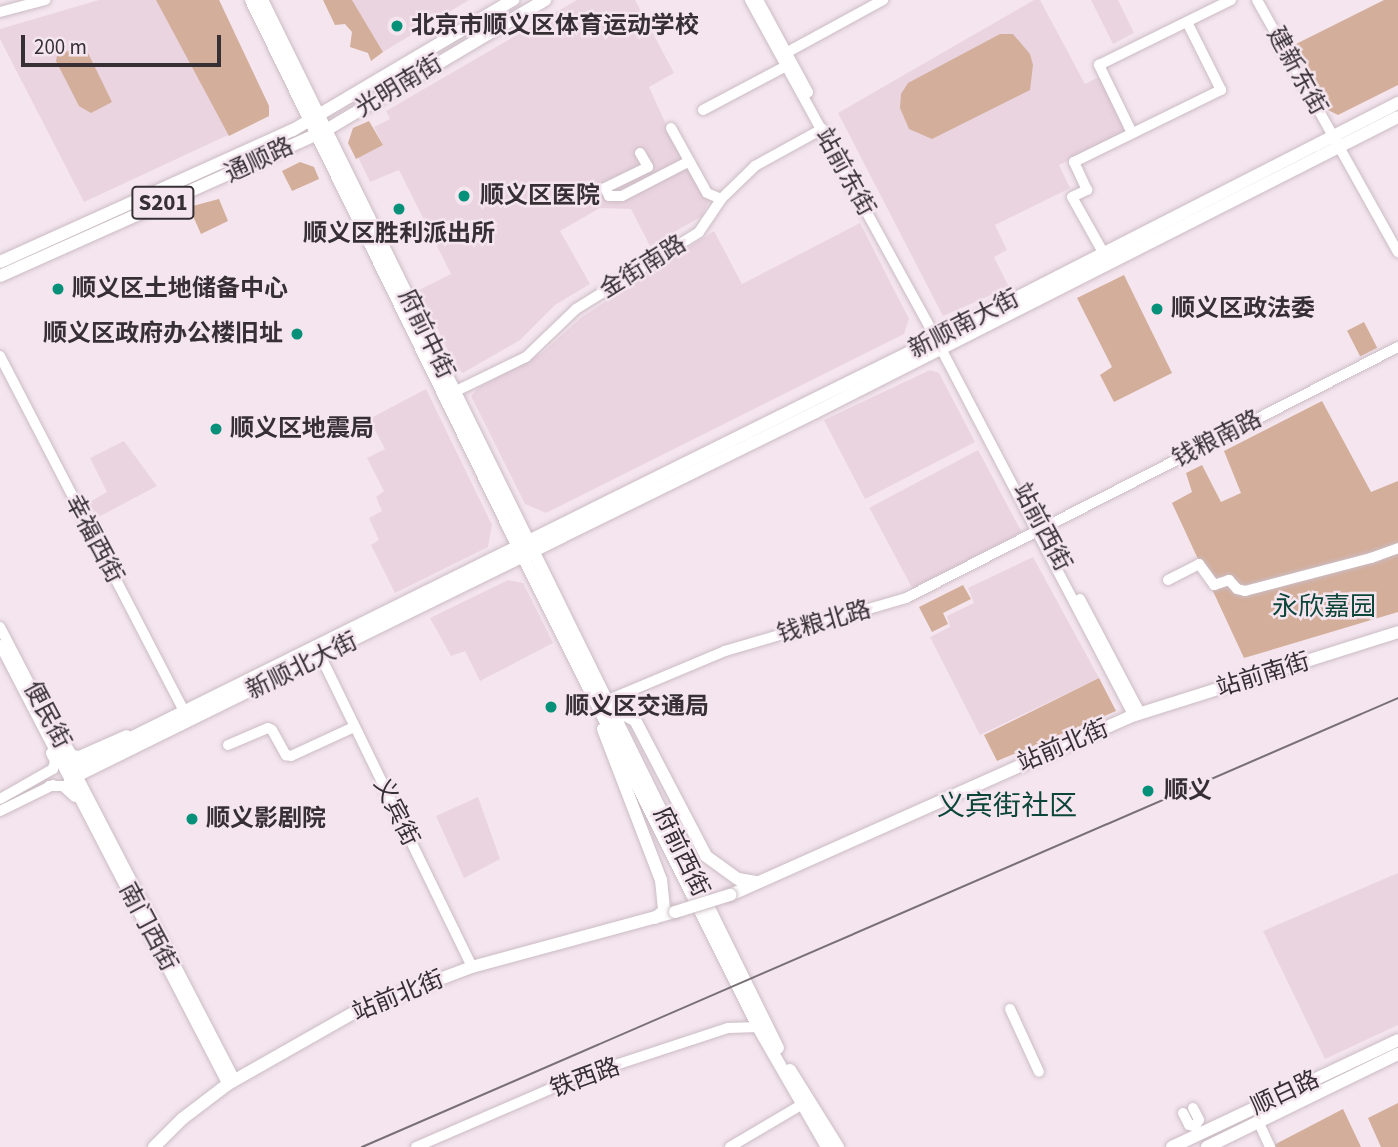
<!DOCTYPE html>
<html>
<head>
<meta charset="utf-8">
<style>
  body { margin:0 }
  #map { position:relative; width:1398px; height:1147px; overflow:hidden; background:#f4e5ee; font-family:"Source Sans 3","Noto Sans SC",sans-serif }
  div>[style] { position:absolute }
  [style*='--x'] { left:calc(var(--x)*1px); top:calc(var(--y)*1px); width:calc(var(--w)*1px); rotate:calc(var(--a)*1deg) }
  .built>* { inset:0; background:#ead4e0; transform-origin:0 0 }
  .green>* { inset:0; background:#d3ae9a; transform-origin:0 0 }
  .roads { filter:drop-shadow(0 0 2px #cbbcc4) drop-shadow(0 0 2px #cbbcc4) }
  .minor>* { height:10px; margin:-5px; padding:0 5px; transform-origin:5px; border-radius:5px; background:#fff }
  .major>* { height:12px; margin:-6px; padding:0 6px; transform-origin:6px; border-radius:6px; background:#fff }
  .rail>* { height:2px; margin:-1px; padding:0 1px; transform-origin:1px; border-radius:1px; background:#797076 }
  .bridges { filter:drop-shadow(0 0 2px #cbbcc4) drop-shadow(0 0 2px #cbbcc4) }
  .major-bridge>* { height:12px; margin:-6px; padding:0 6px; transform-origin:6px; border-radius:6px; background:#fff }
  .dots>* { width:19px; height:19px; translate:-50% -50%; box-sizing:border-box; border:4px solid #f4e5ee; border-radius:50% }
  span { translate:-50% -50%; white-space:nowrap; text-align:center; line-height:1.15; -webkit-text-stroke:5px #f4e5ee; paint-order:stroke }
  .shield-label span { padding:2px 5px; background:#f4e5ee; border:2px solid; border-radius:5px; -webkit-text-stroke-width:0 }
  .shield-label { font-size:23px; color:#363034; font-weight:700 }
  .poi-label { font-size:24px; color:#363034; font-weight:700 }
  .left { translate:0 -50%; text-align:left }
  .right { translate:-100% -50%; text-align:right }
  .street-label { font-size:24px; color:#363034 }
  .neighbourhood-label { font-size:26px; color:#0c453a }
  .quarter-label { font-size:28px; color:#0c453a }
  .scale { position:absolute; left:21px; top:35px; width:200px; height:32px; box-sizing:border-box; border:4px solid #363034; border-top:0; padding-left:9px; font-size:21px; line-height:24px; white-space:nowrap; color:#363034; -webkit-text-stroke:5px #f4e5ee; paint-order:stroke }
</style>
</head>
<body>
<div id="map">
  <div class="built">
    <div style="clip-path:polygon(99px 0,219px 0,269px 106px,269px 116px,84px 202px,0 39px,0 29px)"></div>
    <div style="clip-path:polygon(352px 0,469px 0,383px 52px)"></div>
    <div style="clip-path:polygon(577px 0,635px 0,674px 73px,649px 87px,684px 164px,709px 201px,702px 216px,650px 246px,631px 209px,600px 208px,560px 231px,590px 284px,555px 305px,520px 340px,463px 373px,457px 369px,419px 290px,451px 274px,399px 170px,370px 182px,358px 157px,383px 145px,374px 127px,390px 119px,386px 111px)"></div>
    <div style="clip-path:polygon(1034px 0,1040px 0,1085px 84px,1101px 76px,1128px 131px,1059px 165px,1070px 188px,995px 225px,1007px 250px,994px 257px,1009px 287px,943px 316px,838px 113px)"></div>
    <div style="clip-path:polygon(1091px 0,1118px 0,1134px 33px,1113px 44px)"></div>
    <div style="clip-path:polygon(860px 223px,909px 319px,904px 334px,546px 513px,525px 504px,471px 396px,478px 388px,542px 353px,582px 317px,714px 231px,742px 284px)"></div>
    <div style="clip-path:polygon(930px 370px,939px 373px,975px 442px,865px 499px,824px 420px)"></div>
    <div style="clip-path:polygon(426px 389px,492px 525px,488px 547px,395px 593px,371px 545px,379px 540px,369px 518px,382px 511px,376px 497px,384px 491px,367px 458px,385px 449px,369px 419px)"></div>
    <div style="clip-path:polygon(124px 441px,157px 486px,89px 522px,81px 507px,107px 492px,90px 458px)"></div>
    <div style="left:978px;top:450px;width:93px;height:123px;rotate:62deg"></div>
    <div style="clip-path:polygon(1033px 557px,1099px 678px,980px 735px,930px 637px,950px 627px,947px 616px,974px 603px,968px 588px)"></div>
    <div style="clip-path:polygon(508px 580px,523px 583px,553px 643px,480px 681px,465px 651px,451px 656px,430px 618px)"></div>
    <div style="clip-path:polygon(478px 797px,500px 859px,464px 878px,436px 816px)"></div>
    <div style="clip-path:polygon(1398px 873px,1398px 1025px,1325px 1059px,1263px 931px)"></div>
  </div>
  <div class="green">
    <div style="clip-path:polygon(156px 0,219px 0,269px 106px,269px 116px,229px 136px)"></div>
    <div style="clip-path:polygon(323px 0,352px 0,383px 52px,371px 61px,368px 53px,350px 47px,352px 32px,345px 24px,335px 25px)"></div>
    <div style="clip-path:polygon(1384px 0,1398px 0,1398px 85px,1338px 115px,1328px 110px,1294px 45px)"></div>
    <div style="clip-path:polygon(1000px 34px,1013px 34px,1030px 54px,1033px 65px,1030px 90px,932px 139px,909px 129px,900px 108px,901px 94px,908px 83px)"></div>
    <div style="clip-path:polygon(75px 48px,87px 51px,112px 102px,91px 113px,79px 106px,56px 61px,57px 56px)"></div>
    <div style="clip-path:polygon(369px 121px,383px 145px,356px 159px,348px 143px,353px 128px)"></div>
    <div style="clip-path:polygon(300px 162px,314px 167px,319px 179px,292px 191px,282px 171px)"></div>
    <div style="clip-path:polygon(219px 199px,228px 221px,201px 234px,189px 207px)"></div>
    <div style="clip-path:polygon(1124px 275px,1172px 373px,1114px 402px,1100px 375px,1112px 367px,1077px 298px)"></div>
    <div style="left:1364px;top:322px;width:29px;height:19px;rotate:63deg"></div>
    <div style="clip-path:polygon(1322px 401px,1371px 492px,1398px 481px,1398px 612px,1244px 658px,1172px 503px,1192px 492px,1186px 473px,1202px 465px,1221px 502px,1241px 493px,1224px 451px)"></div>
    <div style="clip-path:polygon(963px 585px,971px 599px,943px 613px,948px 624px,932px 632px,919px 607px)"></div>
    <div style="clip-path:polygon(1099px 678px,1116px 711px,997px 761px,984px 735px)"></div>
    <div style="clip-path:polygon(1398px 1103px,1398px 1147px,1381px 1147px,1368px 1118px)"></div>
    <div style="clip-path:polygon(1343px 1109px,1361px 1147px,1270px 1147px)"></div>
  </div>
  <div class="roads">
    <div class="minor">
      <div style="--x:750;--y:0;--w:367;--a:61.2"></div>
      <div style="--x:927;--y:322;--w:445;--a:62.3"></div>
      <div style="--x:758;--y:0;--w:105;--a:61.5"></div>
      <div style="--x:1257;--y:0;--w:289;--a:60.8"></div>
      <div style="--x:0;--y:12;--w:47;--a:-14.9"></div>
      <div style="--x:784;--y:54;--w:113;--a:-28.6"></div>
      <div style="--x:703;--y:110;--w:94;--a:-27.9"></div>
      <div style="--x:671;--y:128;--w:74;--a:61"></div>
      <div style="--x:707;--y:193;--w:15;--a:23"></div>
      <div style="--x:1132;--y:133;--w:76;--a:-115.9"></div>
      <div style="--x:1099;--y:65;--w:147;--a:-26.2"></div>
      <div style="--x:640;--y:153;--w:16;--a:60"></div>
      <div style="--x:648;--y:167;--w:48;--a:154"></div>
      <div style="--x:605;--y:188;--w:9;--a:63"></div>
      <div style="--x:609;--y:196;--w:13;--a:0"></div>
      <div style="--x:622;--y:196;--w:74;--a:-27.3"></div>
      <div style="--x:1104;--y:254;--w:65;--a:-119.3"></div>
      <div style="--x:1072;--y:197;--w:17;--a:-25"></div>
      <div style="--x:1087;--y:190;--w:31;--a:-115"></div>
      <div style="--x:1074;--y:162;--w:164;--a:-26.1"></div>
      <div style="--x:1221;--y:90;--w:76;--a:-116.6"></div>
      <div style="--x:0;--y:356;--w:404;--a:62.6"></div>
      <div style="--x:454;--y:392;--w:80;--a:-25.9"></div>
      <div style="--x:526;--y:357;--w:69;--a:-43.8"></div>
      <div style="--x:576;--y:309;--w:145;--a:-32"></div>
      <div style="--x:699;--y:232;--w:40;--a:-56"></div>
      <div style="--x:721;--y:199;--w:47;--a:-44.1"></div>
      <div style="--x:755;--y:166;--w:77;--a:-28.9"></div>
      <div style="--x:1168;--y:580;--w:35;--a:-27"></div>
      <div style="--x:1199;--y:564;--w:26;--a:54"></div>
      <div style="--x:1214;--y:585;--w:16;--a:-18"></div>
      <div style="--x:1229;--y:580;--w:12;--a:48"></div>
      <div style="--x:1237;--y:589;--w:8;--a:14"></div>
      <div style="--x:1245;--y:591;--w:130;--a:-14.7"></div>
      <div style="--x:1371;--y:558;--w:29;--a:-20"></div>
      <div style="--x:1080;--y:599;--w:129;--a:62.2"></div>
      <div style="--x:0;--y:627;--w:510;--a:62.58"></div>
      <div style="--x:0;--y:645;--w:495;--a:62.6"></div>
      <div style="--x:321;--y:657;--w:345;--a:64"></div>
      <div style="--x:606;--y:701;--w:129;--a:-22.8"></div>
      <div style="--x:725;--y:651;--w:189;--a:-16.3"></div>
      <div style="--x:906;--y:598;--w:552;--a:-27.03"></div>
      <div style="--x:228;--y:745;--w:43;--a:-23"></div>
      <div style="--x:268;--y:728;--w:4;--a:27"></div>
      <div style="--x:272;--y:730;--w:29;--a:61"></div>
      <div style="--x:286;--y:755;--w:5;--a:11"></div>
      <div style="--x:291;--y:756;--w:69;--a:-24.7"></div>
      <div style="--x:68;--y:748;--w:8;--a:60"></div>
      <div style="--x:72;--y:755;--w:7;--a:8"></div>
      <div style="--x:79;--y:756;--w:52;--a:-23.6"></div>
      <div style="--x:49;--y:786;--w:14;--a:0"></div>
      <div style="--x:63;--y:786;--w:16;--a:43"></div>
      <div style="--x:0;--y:799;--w:61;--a:-29.5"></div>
      <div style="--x:53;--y:769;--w:8;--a:-76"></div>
      <div style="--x:55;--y:761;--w:9;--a:-117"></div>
      <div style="--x:0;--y:811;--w:59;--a:-26.1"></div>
      <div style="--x:1010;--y:1009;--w:69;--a:65.3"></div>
      <div style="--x:1193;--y:1108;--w:13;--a:63"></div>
      <div style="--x:1199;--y:1120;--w:7;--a:124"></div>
      <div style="--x:1183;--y:1113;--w:13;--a:63"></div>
      <div style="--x:1189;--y:1125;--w:6;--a:9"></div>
      <div style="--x:1195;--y:1126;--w:9;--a:63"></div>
      <div style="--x:1258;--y:1121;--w:29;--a:65"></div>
      <div style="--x:416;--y:1147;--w:171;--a:-23.4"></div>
      <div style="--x:573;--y:1079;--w:163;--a:-18.2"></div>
      <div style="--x:728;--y:1028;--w:30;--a:-2"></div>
      <div style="--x:730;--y:1147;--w:82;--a:-30.6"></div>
    </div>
    <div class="major">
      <div style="--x:251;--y:0;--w:620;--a:63.97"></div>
      <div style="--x:523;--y:557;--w:525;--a:63.43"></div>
      <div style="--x:758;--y:1027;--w:138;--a:60.1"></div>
      <div style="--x:262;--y:0;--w:1168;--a:63.79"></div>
      <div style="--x:0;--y:262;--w:321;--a:-24.3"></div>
      <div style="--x:293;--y:130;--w:256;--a:-30.6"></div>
      <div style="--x:0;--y:276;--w:357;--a:-24.1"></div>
      <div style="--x:326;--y:130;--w:255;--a:-30.7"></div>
      <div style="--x:609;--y:707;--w:29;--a:27"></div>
      <div style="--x:635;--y:720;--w:153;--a:62.4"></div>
      <div style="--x:706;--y:856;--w:39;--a:36"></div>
      <div style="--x:738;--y:879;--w:18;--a:9"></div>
      <div style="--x:603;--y:729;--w:162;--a:69"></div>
      <div style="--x:661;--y:880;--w:31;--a:84"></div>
      <div style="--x:664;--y:911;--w:11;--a:142"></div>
      <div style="--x:66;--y:770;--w:962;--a:-26.35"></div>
      <div style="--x:928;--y:343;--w:528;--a:-27.05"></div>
      <div style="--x:70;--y:779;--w:831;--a:-26.2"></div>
      <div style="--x:816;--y:412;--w:652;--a:-26.88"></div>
      <div style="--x:730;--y:895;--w:437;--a:-24"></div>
      <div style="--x:1129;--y:717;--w:282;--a:-17.5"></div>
      <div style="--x:790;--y:1070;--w:91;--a:58.1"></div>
      <div style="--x:154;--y:1147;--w:40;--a:-45"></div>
      <div style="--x:182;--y:1119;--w:58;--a:-37.3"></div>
      <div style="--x:228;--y:1084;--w:150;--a:-29.6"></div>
      <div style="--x:358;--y:1010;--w:122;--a:-20.7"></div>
      <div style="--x:472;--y:967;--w:210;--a:-15.2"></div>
      <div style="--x:1172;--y:1147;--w:250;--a:-25.3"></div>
      <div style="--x:1207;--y:1147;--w:212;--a:-26"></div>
    </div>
  </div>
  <div class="rail">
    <div style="--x:362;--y:1147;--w:1129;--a:-23.43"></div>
  </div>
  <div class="bridges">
    <div class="major-bridge">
      <div style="--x:675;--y:912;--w:58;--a:-17.2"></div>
    </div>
  </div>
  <div class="dots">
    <div style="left:397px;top:26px;background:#059079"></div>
    <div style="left:464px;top:196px;background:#059079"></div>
    <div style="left:399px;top:209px;background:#059079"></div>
    <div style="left:58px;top:289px;background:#059079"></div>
    <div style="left:1157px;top:309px;background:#059079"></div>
    <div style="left:297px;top:334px;background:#059079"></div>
    <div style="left:216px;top:429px;background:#059079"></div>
    <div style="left:551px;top:707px;background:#059079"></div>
    <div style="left:1148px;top:791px;background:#059079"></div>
    <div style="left:192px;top:819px;background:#059079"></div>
  </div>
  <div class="shield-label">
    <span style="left:163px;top:203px">S201</span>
  </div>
  <div class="poi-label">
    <span class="left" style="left:411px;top:26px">北京市顺义区体育运动学校</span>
    <span class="left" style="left:480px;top:196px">顺义区医院</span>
    <span style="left:399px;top:234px">顺义区胜利派出所</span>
    <span class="left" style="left:72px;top:289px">顺义区土地储备中心</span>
    <span class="left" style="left:1171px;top:309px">顺义区政法委</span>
    <span class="right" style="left:283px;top:334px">顺义区政府办公楼旧址</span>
    <span class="left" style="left:230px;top:429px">顺义区地震局</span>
    <span class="left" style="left:565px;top:707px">顺义区交通局</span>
    <span class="left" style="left:1164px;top:791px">顺义</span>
    <span class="left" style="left:206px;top:819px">顺义影剧院</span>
  </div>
  <div class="street-label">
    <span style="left:1297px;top:71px;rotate:61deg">建新东街</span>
    <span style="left:399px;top:86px;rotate:-31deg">光明南街</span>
    <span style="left:259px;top:160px;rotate:-25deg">通顺路</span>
    <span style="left:845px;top:172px;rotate:61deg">站前东街</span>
    <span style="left:643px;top:267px;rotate:-32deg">金街南路</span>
    <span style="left:964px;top:324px;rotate:-27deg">新顺南大街</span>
    <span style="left:426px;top:334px;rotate:64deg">府前中街</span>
    <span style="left:1217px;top:439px;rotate:-27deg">钱粮南路</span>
    <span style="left:1042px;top:527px;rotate:62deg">站前西街</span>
    <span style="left:94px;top:539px;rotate:62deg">幸福西街</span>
    <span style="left:824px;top:622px;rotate:-16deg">钱粮北路</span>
    <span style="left:302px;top:666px;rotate:-26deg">新顺北大街</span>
    <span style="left:1263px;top:675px;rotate:-17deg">站前南街</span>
    <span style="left:47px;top:715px;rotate:62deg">便民街</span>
    <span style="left:1063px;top:746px;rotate:-23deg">站前北街</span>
    <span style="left:396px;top:812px;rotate:64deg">义宾街</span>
    <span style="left:681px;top:852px;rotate:64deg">府前西街</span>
    <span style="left:148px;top:927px;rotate:62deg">南门西街</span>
    <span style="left:398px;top:996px;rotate:-22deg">站前北街</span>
    <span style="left:585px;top:1078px;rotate:-20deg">铁西路</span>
    <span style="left:1285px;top:1093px;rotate:-25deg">顺白路</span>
  </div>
  <div class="neighbourhood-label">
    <span style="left:1324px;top:607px">永欣嘉园</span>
  </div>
  <div class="quarter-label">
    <span style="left:1007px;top:806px">义宾街社区</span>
  </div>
  <div class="scale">200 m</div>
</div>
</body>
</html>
